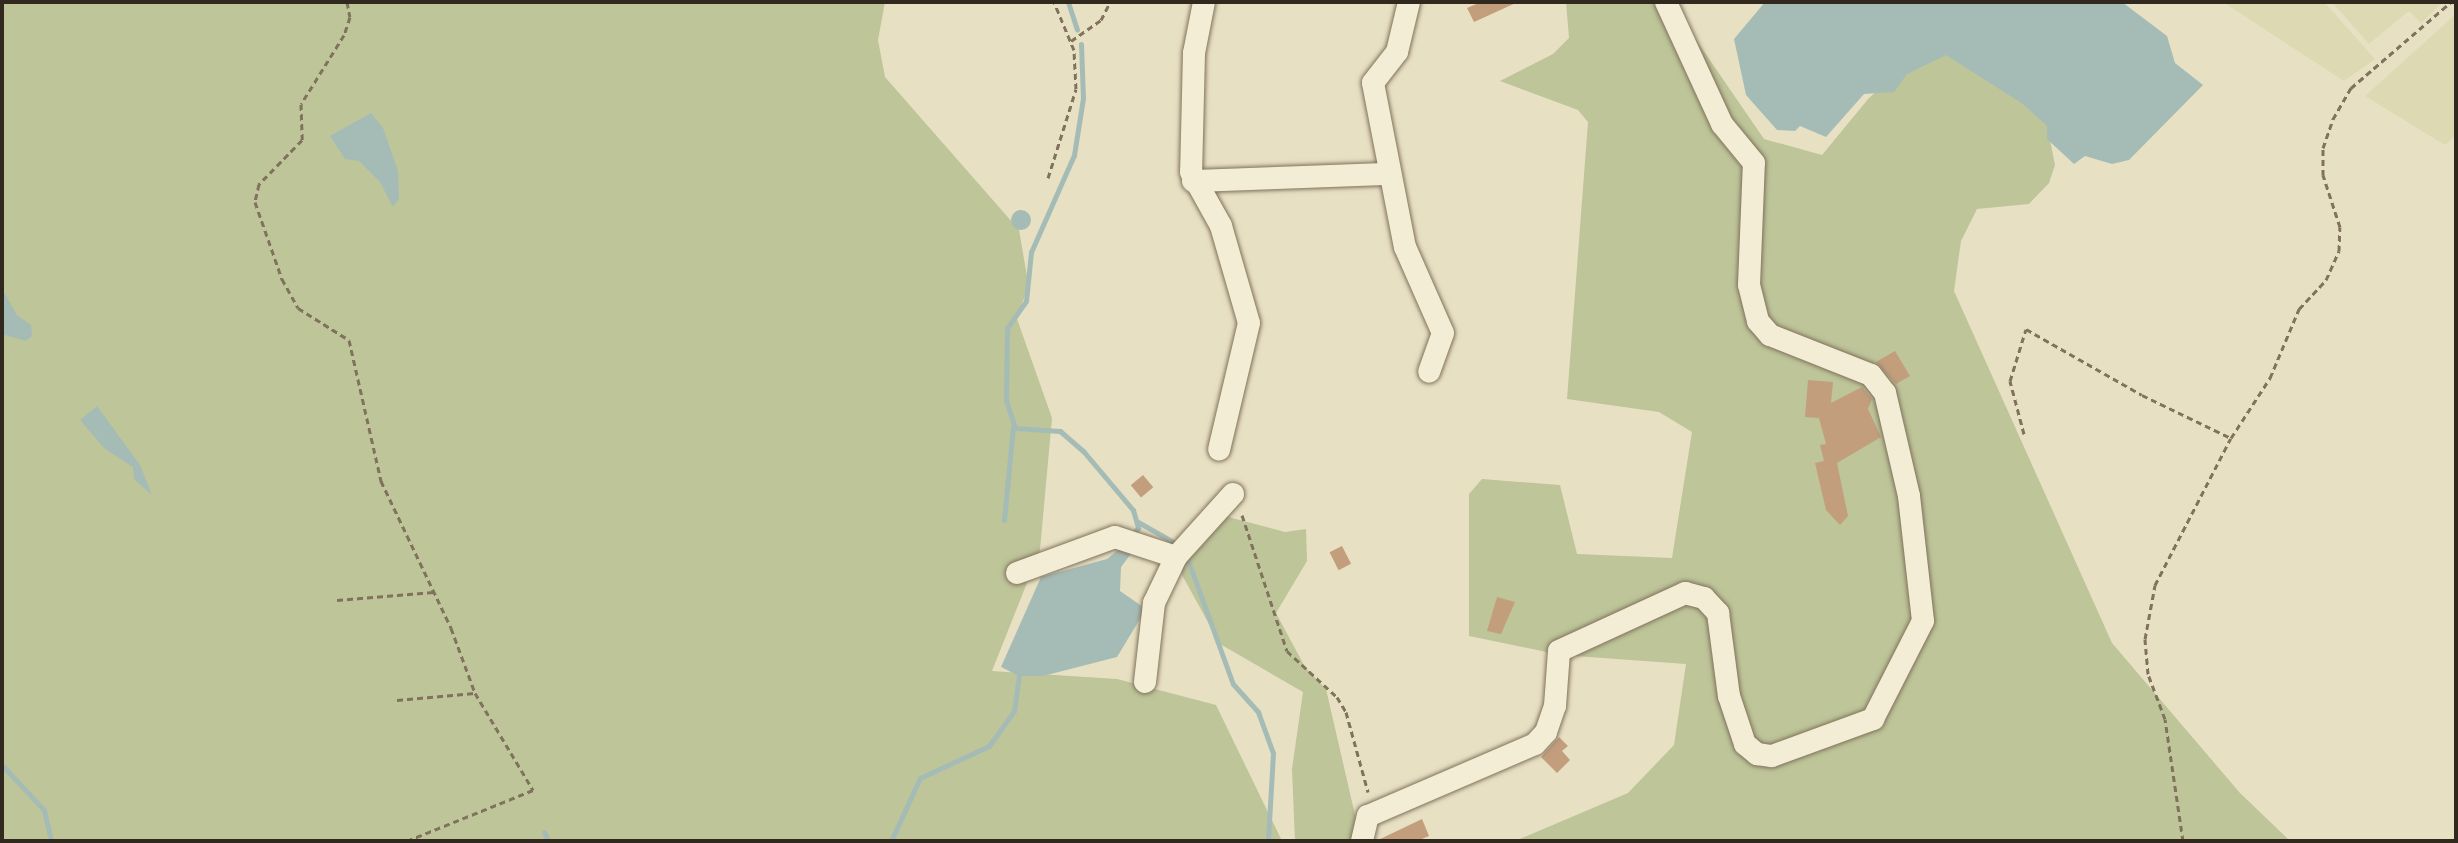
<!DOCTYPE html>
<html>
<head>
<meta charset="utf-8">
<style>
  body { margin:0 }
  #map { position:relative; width:2458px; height:843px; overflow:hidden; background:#e8e0c3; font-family:"PT Serif",serif }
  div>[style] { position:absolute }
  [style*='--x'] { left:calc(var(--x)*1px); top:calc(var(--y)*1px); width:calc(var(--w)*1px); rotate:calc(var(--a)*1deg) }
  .farmland>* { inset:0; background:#ddd9b2 }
  .green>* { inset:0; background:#bdc599 }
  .water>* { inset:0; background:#a5bcb6 }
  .round { border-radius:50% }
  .stream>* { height:5px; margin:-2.5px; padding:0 2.5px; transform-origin:2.5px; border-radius:2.5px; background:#a5bcb6 }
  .building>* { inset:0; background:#c29e7d; transform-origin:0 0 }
  .path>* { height:3px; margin-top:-1.5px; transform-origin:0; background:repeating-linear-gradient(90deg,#80725c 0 6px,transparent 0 10px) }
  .roads { filter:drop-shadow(0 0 2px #80725c) drop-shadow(0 0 2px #80725c) }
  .minor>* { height:22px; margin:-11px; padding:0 11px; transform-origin:11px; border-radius:11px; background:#f4edd5 }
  span { translate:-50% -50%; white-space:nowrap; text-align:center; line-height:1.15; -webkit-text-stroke:6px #f1ead2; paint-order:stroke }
  .frame { position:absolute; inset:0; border:4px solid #32291e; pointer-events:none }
</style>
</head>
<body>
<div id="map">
  <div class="farmland">
    <div style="clip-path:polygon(2223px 2px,2324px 2px,2375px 59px,2344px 81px)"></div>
    <div style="clip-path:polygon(2332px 2px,2443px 2px,2421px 23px,2409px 11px,2369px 44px)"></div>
    <div style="clip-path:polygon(2456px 14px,2456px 135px,2445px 145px,2365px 96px)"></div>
  </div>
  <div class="green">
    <div style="clip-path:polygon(2px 2px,885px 2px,878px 40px,885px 77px,1019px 230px,1029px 288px,1016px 316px,1052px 418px,1040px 550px,992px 671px,1117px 679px,1216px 705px,1282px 841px,2px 841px)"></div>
    <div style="clip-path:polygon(1566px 2px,1670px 2px,1764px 139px,1822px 155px,1869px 98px,1908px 64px,1946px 53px,2015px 94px,2047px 125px,2055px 165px,2049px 183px,2029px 204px,1977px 209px,1961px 241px,1954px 291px,2112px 643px,2240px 793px,2290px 841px,1515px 841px,1628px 793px,1674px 745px,1686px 664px,1561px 655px,1469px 636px,1469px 494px,1482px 479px,1560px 485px,1577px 554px,1672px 558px,1692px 432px,1659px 412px,1567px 399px,1588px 122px,1578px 110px,1500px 81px,1553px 54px,1569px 38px)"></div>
    <div style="clip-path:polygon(1217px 514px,1285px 532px,1306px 529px,1307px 561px,1276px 613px,1305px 667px,1326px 689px,1361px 841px,1295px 841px,1292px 769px,1303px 692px,1220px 644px,1182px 575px,1179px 543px)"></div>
  </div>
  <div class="water">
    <div style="clip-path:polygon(1765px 2px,2122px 2px,2167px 36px,2175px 63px,2203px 85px,2129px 160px,2112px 164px,2085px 156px,2074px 164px,2047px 139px,2047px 126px,2023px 104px,1946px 55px,1907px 74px,1894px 92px,1864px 94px,1826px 137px,1800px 126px,1795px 131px,1777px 130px,1746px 95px,1734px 39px)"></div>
    <div style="clip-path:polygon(371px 113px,383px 128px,398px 171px,399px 199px,393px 207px,380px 182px,359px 161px,345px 159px,330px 136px)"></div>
    <div class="round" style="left:1011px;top:210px;width:20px;height:20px"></div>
    <div style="clip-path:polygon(2px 289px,17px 315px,31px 325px,32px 336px,26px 341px,2px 334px)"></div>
    <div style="clip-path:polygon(97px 406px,140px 465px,152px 495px,134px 479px,133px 467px,105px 449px,80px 420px)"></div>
    <div style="clip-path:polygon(1124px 545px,1133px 551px,1121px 567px,1120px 591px,1146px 609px,1117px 657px,1043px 676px,1019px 676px,1001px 667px,1041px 577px,1107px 559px)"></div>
  </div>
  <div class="stream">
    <div style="--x:1068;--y:2;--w:29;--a:72"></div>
    <div style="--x:1081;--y:44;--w:54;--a:87.9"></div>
    <div style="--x:1083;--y:98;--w:58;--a:99"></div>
    <div style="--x:1074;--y:155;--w:106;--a:113.9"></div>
    <div style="--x:1031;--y:252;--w:49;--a:95.8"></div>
    <div style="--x:1026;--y:301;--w:33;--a:125"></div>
    <div style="--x:1007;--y:328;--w:72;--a:90.8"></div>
    <div style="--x:1006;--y:400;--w:29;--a:72"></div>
    <div style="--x:1015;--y:428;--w:45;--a:3.8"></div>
    <div style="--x:1060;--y:431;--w:32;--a:41"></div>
    <div style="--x:1084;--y:452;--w:76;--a:49.8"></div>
    <div style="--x:1133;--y:510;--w:19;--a:74"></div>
    <div style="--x:1138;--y:528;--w:9;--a:131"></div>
    <div style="--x:1004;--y:520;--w:94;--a:-84.5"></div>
    <div style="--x:1138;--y:522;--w:45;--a:29.4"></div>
    <div style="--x:1186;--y:555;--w:137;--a:70"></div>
    <div style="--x:1233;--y:684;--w:38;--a:48"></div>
    <div style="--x:1258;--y:712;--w:44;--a:69.9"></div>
    <div style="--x:1273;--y:753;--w:88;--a:93.3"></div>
    <div style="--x:2;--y:765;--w:62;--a:47"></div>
    <div style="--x:44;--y:810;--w:32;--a:77"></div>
    <div style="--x:544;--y:832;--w:10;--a:66"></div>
    <div style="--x:891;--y:841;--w:69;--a:-65.3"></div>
    <div style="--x:920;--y:778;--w:76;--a:-24.9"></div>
    <div style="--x:989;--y:746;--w:43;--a:-54.5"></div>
    <div style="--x:1014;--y:711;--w:35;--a:-82"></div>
  </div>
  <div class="building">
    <div style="clip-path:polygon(1481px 2px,1518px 2px,1474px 22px,1467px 8px)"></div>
    <div style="clip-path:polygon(1895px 351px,1910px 376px,1896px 384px,1876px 362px)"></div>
    <div style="clip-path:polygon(1808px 380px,1833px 382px,1831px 403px,1862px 387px,1872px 399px,1868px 409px,1881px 437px,1837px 463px,1848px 516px,1840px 525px,1826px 510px,1815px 463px,1824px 461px,1820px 445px,1826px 444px,1819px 418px,1805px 417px)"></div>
    <div style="left:1143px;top:475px;width:16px;height:16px;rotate:50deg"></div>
    <div style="left:1342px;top:546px;width:20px;height:14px;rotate:63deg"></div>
    <div style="clip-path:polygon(1497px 597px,1515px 602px,1501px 634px,1487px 631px)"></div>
    <div style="clip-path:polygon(1559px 737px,1568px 746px,1562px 751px,1570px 760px,1557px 773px,1541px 757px)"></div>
    <div style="clip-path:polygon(1422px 819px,1429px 836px,1417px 841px,1376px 841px)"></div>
  </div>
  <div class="path">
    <div style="--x:347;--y:2;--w:15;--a:79"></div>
    <div style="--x:350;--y:17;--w:19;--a:108"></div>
    <div style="--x:344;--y:35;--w:81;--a:121.9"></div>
    <div style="--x:301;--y:104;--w:36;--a:88"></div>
    <div style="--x:302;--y:140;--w:62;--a:134.3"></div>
    <div style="--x:259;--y:184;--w:18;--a:103"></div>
    <div style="--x:255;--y:202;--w:82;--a:70.7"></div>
    <div style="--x:282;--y:279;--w:33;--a:61"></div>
    <div style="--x:298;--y:308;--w:60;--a:32.1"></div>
    <div style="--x:349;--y:340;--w:145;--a:77.2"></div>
    <div style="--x:381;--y:481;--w:163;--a:64.5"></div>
    <div style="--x:451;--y:628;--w:69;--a:69.7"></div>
    <div style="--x:475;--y:693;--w:113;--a:59.1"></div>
    <div style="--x:533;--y:790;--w:136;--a:158"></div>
    <div style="--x:1071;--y:41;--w:37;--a:-35"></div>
    <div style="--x:1101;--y:20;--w:20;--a:-63"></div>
    <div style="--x:1048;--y:178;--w:93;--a:-72.5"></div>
    <div style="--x:1076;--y:89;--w:39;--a:-93"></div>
    <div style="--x:1074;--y:50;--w:52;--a:-112.6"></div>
    <div style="--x:2024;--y:434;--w:55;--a:-104.8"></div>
    <div style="--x:2010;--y:381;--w:54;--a:-72.9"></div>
    <div style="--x:2026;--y:329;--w:133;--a:29.6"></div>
    <div style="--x:2142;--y:395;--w:99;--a:25.8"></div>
    <div style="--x:1242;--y:515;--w:143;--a:71.7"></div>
    <div style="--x:1287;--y:651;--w:68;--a:42.6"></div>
    <div style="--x:1337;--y:697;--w:17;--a:59"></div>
    <div style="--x:1346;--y:712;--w:83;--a:74.6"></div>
    <div style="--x:337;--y:600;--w:97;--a:-4.7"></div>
    <div style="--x:397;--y:700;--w:78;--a:-5.1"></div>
    <div style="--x:2183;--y:841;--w:123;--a:-98.4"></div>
    <div style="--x:2165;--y:719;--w:48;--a:-110.7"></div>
    <div style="--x:2148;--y:674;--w:35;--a:-95"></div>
    <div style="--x:2145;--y:639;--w:55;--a:-79.5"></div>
    <div style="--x:2155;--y:585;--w:165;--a:-62.7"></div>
    <div style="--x:2231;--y:438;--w:72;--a:-57"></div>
    <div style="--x:2270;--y:378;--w:75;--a:-67.2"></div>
    <div style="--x:2299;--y:309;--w:40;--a:-47"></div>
    <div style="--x:2326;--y:280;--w:32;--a:-66"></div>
    <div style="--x:2339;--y:251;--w:24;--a:-88"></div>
    <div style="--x:2340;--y:227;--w:55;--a:-108.1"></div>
    <div style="--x:2323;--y:175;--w:27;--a:-90"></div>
    <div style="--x:2323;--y:148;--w:31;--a:-71"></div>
    <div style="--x:2333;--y:119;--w:36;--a:-60"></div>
    <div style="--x:2351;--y:88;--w:132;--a:-40.7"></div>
  </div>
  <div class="roads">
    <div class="minor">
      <div style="--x:1204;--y:2;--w:52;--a:101.1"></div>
      <div style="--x:1194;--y:53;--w:119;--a:91.4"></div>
      <div style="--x:1191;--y:172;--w:62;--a:60.9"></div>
      <div style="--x:1221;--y:226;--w:101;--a:73.9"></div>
      <div style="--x:1249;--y:323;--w:130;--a:103.3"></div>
      <div style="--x:1409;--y:2;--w:51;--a:103.5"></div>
      <div style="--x:1397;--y:52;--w:39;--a:128"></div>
      <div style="--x:1373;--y:83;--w:167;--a:79"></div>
      <div style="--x:1405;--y:247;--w:94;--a:66.2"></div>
      <div style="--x:1443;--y:333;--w:41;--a:109.7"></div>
      <div style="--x:1193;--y:181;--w:194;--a:-2.1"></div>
      <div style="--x:1017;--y:573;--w:104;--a:-20.2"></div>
      <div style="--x:1115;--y:537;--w:64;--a:18.2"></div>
      <div style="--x:1176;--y:557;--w:85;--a:-47.9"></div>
      <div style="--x:1145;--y:682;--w:80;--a:-83.5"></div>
      <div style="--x:1154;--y:603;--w:51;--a:-64.4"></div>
      <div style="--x:1362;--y:841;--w:26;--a:-77"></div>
      <div style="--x:1368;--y:816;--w:182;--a:-23.3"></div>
      <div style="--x:1535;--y:744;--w:16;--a:-47"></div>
      <div style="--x:1546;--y:732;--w:28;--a:-71"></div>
      <div style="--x:1555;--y:706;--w:55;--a:-85.8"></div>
      <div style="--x:1559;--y:651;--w:139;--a:-24.7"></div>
      <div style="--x:1685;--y:593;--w:20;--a:15"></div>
      <div style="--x:1704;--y:598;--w:21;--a:47"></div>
      <div style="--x:1718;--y:613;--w:84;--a:82.5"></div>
      <div style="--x:1729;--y:696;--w:51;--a:71.6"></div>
      <div style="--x:1745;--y:744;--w:16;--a:40"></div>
      <div style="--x:1757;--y:754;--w:15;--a:8"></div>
      <div style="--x:1772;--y:756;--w:108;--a:-20.1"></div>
      <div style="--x:1873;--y:719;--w:110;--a:-63"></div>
      <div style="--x:1923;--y:621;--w:126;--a:-96.4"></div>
      <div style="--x:1909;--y:496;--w:106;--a:-103.1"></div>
      <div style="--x:1885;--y:393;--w:23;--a:-128"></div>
      <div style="--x:1871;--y:375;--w:109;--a:-158.4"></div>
      <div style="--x:1770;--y:335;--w:18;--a:-131"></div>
      <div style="--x:1758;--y:321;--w:37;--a:-104"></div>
      <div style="--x:1749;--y:285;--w:122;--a:-87.7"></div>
      <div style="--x:1754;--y:163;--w:50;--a:-129.4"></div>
      <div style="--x:1722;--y:124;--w:134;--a:-114.7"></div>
    </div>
  </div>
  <div class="frame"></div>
</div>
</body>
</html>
